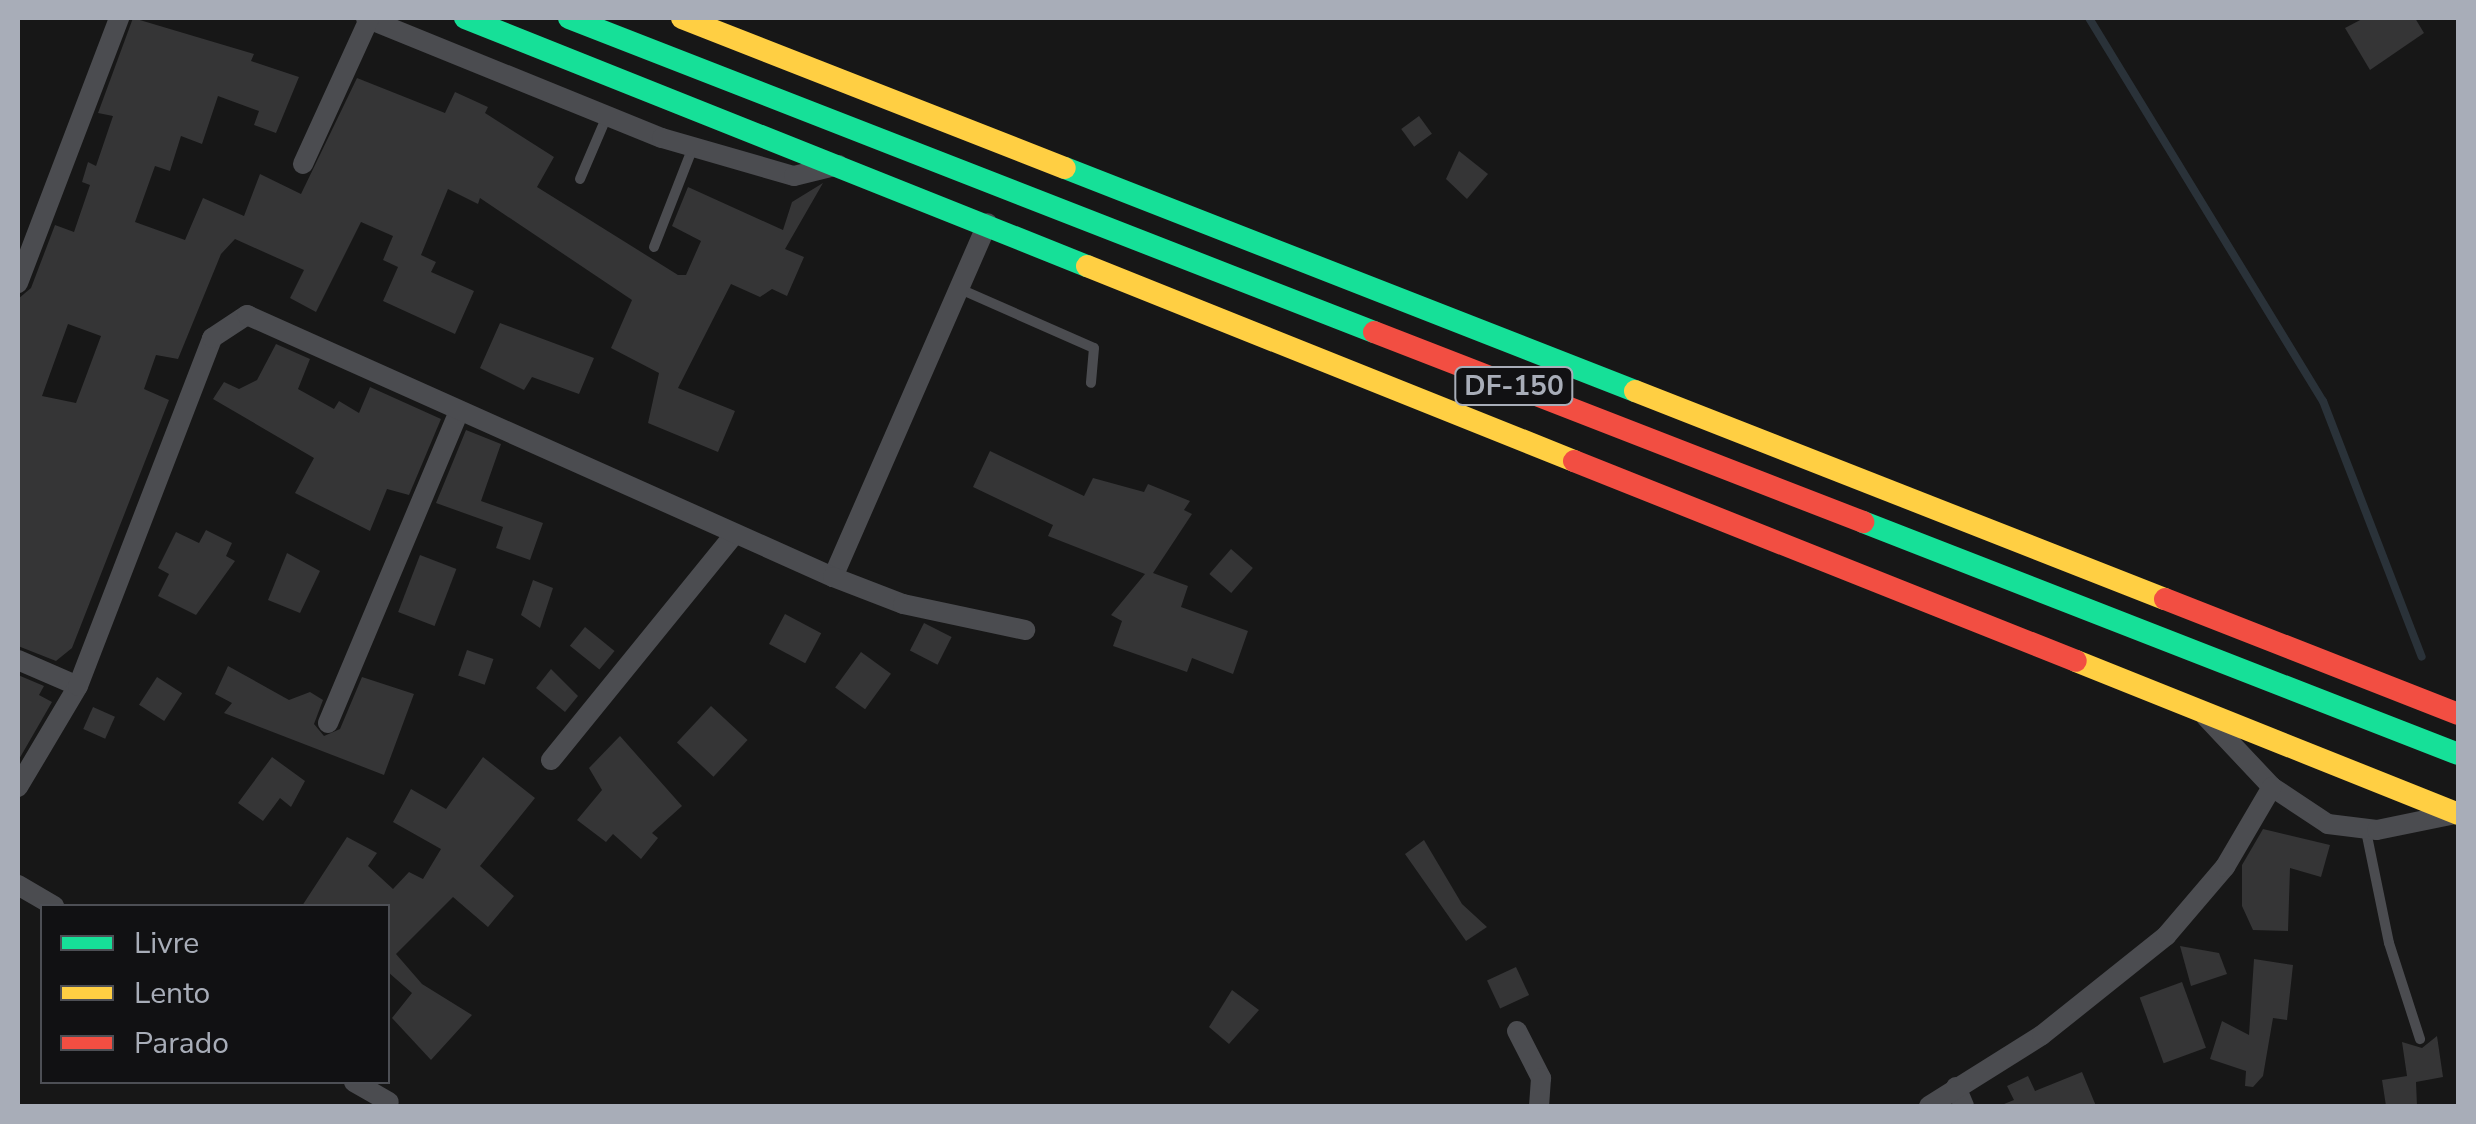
<!DOCTYPE html>
<html>
<head>
<meta charset="utf-8">
<style>
  body { margin:0 }
  #map { position:relative; width:2476px; height:1124px; overflow:hidden; background:#171717; font-family:"Nunito Sans",sans-serif }
  div>[style] { position:absolute }
  [style*='--x'] { left:calc(var(--x)*1px); top:calc(var(--y)*1px); width:calc(var(--w)*1px); rotate:calc(var(--a)*1deg) }
  .stream>* { height:8px; margin:-4px; padding:0 4px; transform-origin:4px; border-radius:4px; background:#2a3239 }
  .building>* { inset:0; background:#353536; transform-origin:0 0 }
  .lane>* { height:10px; margin:-5px; padding:0 5px; transform-origin:5px; border-radius:5px; background:#4b4c50 }
  .street>* { height:20px; margin:-10px; padding:0 10px; transform-origin:10px; border-radius:10px; background:#4b4c50 }
  .fast>* { height:22px; margin:-11px; padding:0 11px; transform-origin:11px; border-radius:11px; background:#16e098 }
  .slow>* { height:22px; margin:-11px; padding:0 11px; transform-origin:11px; border-radius:11px; background:#ffcf43 }
  .jam>* { height:22px; margin:-11px; padding:0 11px; transform-origin:11px; border-radius:11px; background:#f24e42 }
  span { translate:-50% -50%; white-space:nowrap; text-align:center; line-height:1.15; -webkit-text-stroke:10px #111113; paint-order:stroke }
  .shield-label span { padding:2px 8px; background:#111113; border:2px solid; border-radius:8px; -webkit-text-stroke-width:0 }
  .shield-label { font-size:28px; color:#a8adb8; font-weight:700 }
  .frame { position:absolute; inset:0; border:20px solid #a8adb8; pointer-events:none }
  .legend { position:absolute; left:40px; top:904px; width:350px; height:180px; box-sizing:border-box; background:#111113; border:2px solid #4d4f55; margin:0; padding:12px 18px; list-style:none; font-size:30px; color:#a8adb8 }
  .legend li { display:flex; align-items:center; gap:20px; height:50px }
  .legend b { width:50px; border:2px solid #4d4f55 }
</style>
</head>
<body>
<div id="map">
  <div class="stream">
    <div style="--x:2089;--y:18;--w:449;--a:58.6"></div>
    <div style="--x:2323;--y:401;--w:274;--a:68.9"></div>
  </div>
  <div class="building">
    <div style="clip-path:polygon(evenodd,133px 18px,254px 54px,251px 61px,299px 77px,276px 133px,254px 125px,259px 111px,218px 96px,202px 144px,181px 136px,170px 171px,155px 166px,135px 222px,185px 240px,203px 198px,244px 216px,260px 174px,301px 194px,357px 78px,445px 113px,455px 92px,488px 107px,485px 113px,554px 157px,537px 187px,678px 275px,686px 275px,701px 241px,672px 226px,688px 187px,783px 230px,792px 202px,823px 183px,785px 249px,804px 257px,787px 296px,772px 289px,760px 297px,731px 284px,678px 388px,735px 411px,718px 452px,648px 423px,659px 373px,611px 348px,632px 300px,480px 198px,478px 204px,448px 189px,421px 255px,436px 262px,431px 272px,474px 291px,455px 334px,383px 301px,398px 267px,383px 260px,393px 236px,361px 222px,316px 312px,290px 298px,304px 270px,235px 239px,221px 254px,178px 359px,156px 355px,144px 389px,169px 400px,72px 648px,56px 661px,18px 646px,18px 299px,31px 288px,55px 225px,74px 232px,90px 185px,82px 182px,88px 162px,96px 166px,113px 116px,98px 113px,133px 18px,68px 324px,101px 336px,76px 403px,42px 396px,68px 324px)"></div>
    <div style="clip-path:polygon(2364px 18px,2415px 18px,2424px 33px,2370px 70px,2345px 28px)"></div>
    <div style="left:1419px;top:116px;width:22px;height:22px;rotate:54deg"></div>
    <div style="clip-path:polygon(1459px 151px,1488px 174px,1467px 199px,1446px 179px)"></div>
    <div style="clip-path:polygon(500px 323px,594px 358px,579px 394px,532px 377px,524px 390px,480px 368px)"></div>
    <div style="clip-path:polygon(276px 344px,310px 359px,298px 389px,334px 409px,339px 401px,359px 413px,370px 387px,441px 419px,409px 495px,387px 489px,370px 531px,295px 493px,314px 458px,213px 399px,224px 382px,239px 389px,257px 380px)"></div>
    <div style="clip-path:polygon(466px 430px,501px 444px,481px 501px,543px 523px,530px 560px,496px 548px,503px 527px,436px 503px)"></div>
    <div style="clip-path:polygon(990px 451px,1084px 496px,1093px 478px,1144px 492px,1148px 484px,1190px 501px,1184px 510px,1192px 514px,1153px 573px,1188px 586px,1181px 607px,1248px 631px,1233px 674px,1192px 658px,1187px 672px,1113px 646px,1122px 621px,1111px 615px,1145px 574px,1048px 536px,1053px 525px,973px 487px)"></div>
    <div style="clip-path:polygon(206px 530px,232px 543px,226px 556px,235px 561px,196px 615px,158px 596px,169px 574px,158px 568px,176px 532px,199px 543px)"></div>
    <div style="left:1231px;top:549px;width:29px;height:33px;rotate:41deg"></div>
    <div style="clip-path:polygon(287px 553px,320px 571px,300px 613px,268px 600px)"></div>
    <div style="left:420px;top:555px;width:39px;height:61px;rotate:21deg"></div>
    <div style="clip-path:polygon(533px 580px,553px 588px,540px 628px,521px 615px)"></div>
    <div style="left:785px;top:614px;width:41px;height:34px;rotate:28deg"></div>
    <div style="left:924px;top:623px;width:31px;height:31px;rotate:27deg"></div>
    <div style="left:585px;top:627px;width:38px;height:24px;rotate:39deg"></div>
    <div style="left:467px;top:650px;width:28px;height:27px;rotate:19deg"></div>
    <div style="left:861px;top:652px;width:37px;height:44px;rotate:36deg"></div>
    <div style="clip-path:polygon(228px 666px,289px 700px,310px 692px,323px 700px,314px 724px,324px 736px,340px 729px,362px 677px,414px 694px,384px 775px,224px 713px,232px 703px,215px 694px)"></div>
    <div style="clip-path:polygon(551px 669px,578px 696px,565px 712px,536px 688px)"></div>
    <div style="clip-path:polygon(18px 675px,44px 686px,39px 695px,52px 702px,18px 761px)"></div>
    <div style="left:157px;top:677px;width:30px;height:33px;rotate:33deg"></div>
    <div style="left:711px;top:706px;width:50px;height:50px;rotate:43deg"></div>
    <div style="left:93px;top:707px;width:24px;height:24px;rotate:24deg"></div>
    <div style="clip-path:polygon(620px 736px,682px 806px,652px 833px,658px 838px,641px 859px,613px 834px,606px 842px,577px 820px,602px 790px,589px 768px)"></div>
    <div style="clip-path:polygon(272px 757px,305px 781px,291px 807px,280px 798px,263px 821px,238px 803px)"></div>
    <div style="clip-path:polygon(483px 757px,535px 798px,480px 866px,514px 896px,488px 927px,453px 897px,396px 954px,422px 984px,472px 1015px,431px 1060px,392px 1018px,412px 993px,388px 972px,388px 906px,302px 906px,347px 837px,377px 853px,368px 866px,393px 889px,409px 872px,423px 879px,441px 849px,393px 822px,411px 789px,446px 809px)"></div>
    <div style="clip-path:polygon(2263px 829px,2330px 845px,2321px 877px,2290px 868px,2288px 931px,2253px 930px,2242px 906px,2242px 865px)"></div>
    <div style="clip-path:polygon(1424px 840px,1462px 904px,1487px 927px,1466px 941px,1405px 854px)"></div>
    <div style="clip-path:polygon(2180px 946px,2219px 953px,2227px 974px,2191px 986px)"></div>
    <div style="clip-path:polygon(2254px 959px,2293px 965px,2287px 1020px,2273px 1018px,2263px 1076px,2253px 1087px,2245px 1086px,2246px 1071px,2210px 1059px,2222px 1021px,2249px 1035px)"></div>
    <div style="left:1516px;top:967px;width:31px;height:32px;rotate:65deg"></div>
    <div style="left:2182px;top:982px;width:70px;height:45px;rotate:70deg"></div>
    <div style="clip-path:polygon(1232px 990px,1259px 1010px,1229px 1044px,1209px 1027px)"></div>
    <div style="clip-path:polygon(2437px 1036px,2443px 1077px,2416px 1082px,2417px 1106px,2386px 1106px,2382px 1080px,2407px 1076px,2402px 1042px,2422px 1048px)"></div>
    <div style="clip-path:polygon(2082px 1072px,2096px 1106px,1999px 1106px,2014px 1100px,2007px 1086px,2028px 1076px,2035px 1091px)"></div>
  </div>
  <div class="lane">
    <div style="--x:580;--y:179;--w:69;--a:-66.8"></div>
    <div style="--x:654;--y:247;--w:107;--a:-68.7"></div>
    <div style="--x:960;--y:289;--w:146;--a:23.8"></div>
    <div style="--x:1094;--y:348;--w:35;--a:95"></div>
    <div style="--x:2366;--y:831;--w:114;--a:78.4"></div>
    <div style="--x:2389;--y:943;--w:101;--a:72.1"></div>
  </div>
  <div class="street">
    <div style="--x:366;--y:18;--w:319;--a:22.1"></div>
    <div style="--x:662;--y:138;--w:137;--a:16.1"></div>
    <div style="--x:794;--y:176;--w:46;--a:-13.7"></div>
    <div style="--x:303;--y:164;--w:159;--a:-65.5"></div>
    <div style="--x:18;--y:283;--w:284;--a:-69.1"></div>
    <div style="--x:833;--y:577;--w:386;--a:-66.4"></div>
    <div style="--x:18;--y:660;--w:65;--a:23.4"></div>
    <div style="--x:2206;--y:717;--w:96;--a:46.7"></div>
    <div style="--x:2272;--y:787;--w:67;--a:33.5"></div>
    <div style="--x:2328;--y:824;--w:49;--a:7"></div>
    <div style="--x:2377;--y:830;--w:80;--a:-11.6"></div>
    <div style="--x:328;--y:723;--w:335;--a:-67.2"></div>
    <div style="--x:551;--y:760;--w:289;--a:-50.9"></div>
    <div style="--x:18;--y:787;--w:117;--a:-59.3"></div>
    <div style="--x:78;--y:686;--w:373;--a:-68.9"></div>
    <div style="--x:212;--y:338;--w:42;--a:-33.3"></div>
    <div style="--x:247;--y:315;--w:642;--a:24.09"></div>
    <div style="--x:833;--y:577;--w:75;--a:21.1"></div>
    <div style="--x:903;--y:604;--w:125;--a:12"></div>
    <div style="--x:18;--y:885;--w:42;--a:30.3"></div>
    <div style="--x:1517;--y:1031;--w:53;--a:62.9"></div>
    <div style="--x:1541;--y:1078;--w:28;--a:94"></div>
    <div style="--x:354;--y:1082;--w:40;--a:29.7"></div>
    <div style="--x:1956;--y:1087;--w:21;--a:67"></div>
    <div style="--x:1929;--y:1106;--w:133;--a:-32.1"></div>
    <div style="--x:2042;--y:1035;--w:159;--a:-38.6"></div>
    <div style="--x:2166;--y:936;--w:91;--a:-49.5"></div>
    <div style="--x:2225;--y:867;--w:93;--a:-59.6"></div>
  </div>
  <div class="fast">
    <div style="--x:465;--y:18;--w:670;--a:21.74"></div>
    <div style="--x:569;--y:18;--w:864;--a:21.31"></div>
    <div style="--x:1065;--y:168;--w:612;--a:21.37"></div>
    <div style="--x:1863;--y:522;--w:639;--a:21.3"></div>
  </div>
  <div class="slow">
    <div style="--x:682;--y:18;--w:411;--a:21.4"></div>
    <div style="--x:1087;--y:266;--w:525;--a:21.82"></div>
    <div style="--x:1635;--y:391;--w:569;--a:21.43"></div>
    <div style="--x:2076;--y:661;--w:412;--a:21.8"></div>
  </div>
  <div class="jam">
    <div style="--x:1374;--y:332;--w:525;--a:21.23"></div>
    <div style="--x:1574;--y:461;--w:540;--a:21.72"></div>
    <div style="--x:2165;--y:599;--w:315;--a:21.4"></div>
  </div>
  <div class="shield-label">
    <span style="left:1514px;top:386px">DF-150</span>
  </div>
  <div class="frame"></div>
  <ul class="legend">
  <li><b style="height:12px;background:#16e098"></b>Livre</li>
  <li><b style="height:12px;background:#ffcf43"></b>Lento</li>
  <li><b style="height:12px;background:#f24e42"></b>Parado</li>
  </ul>
</div>
</body>
</html>
